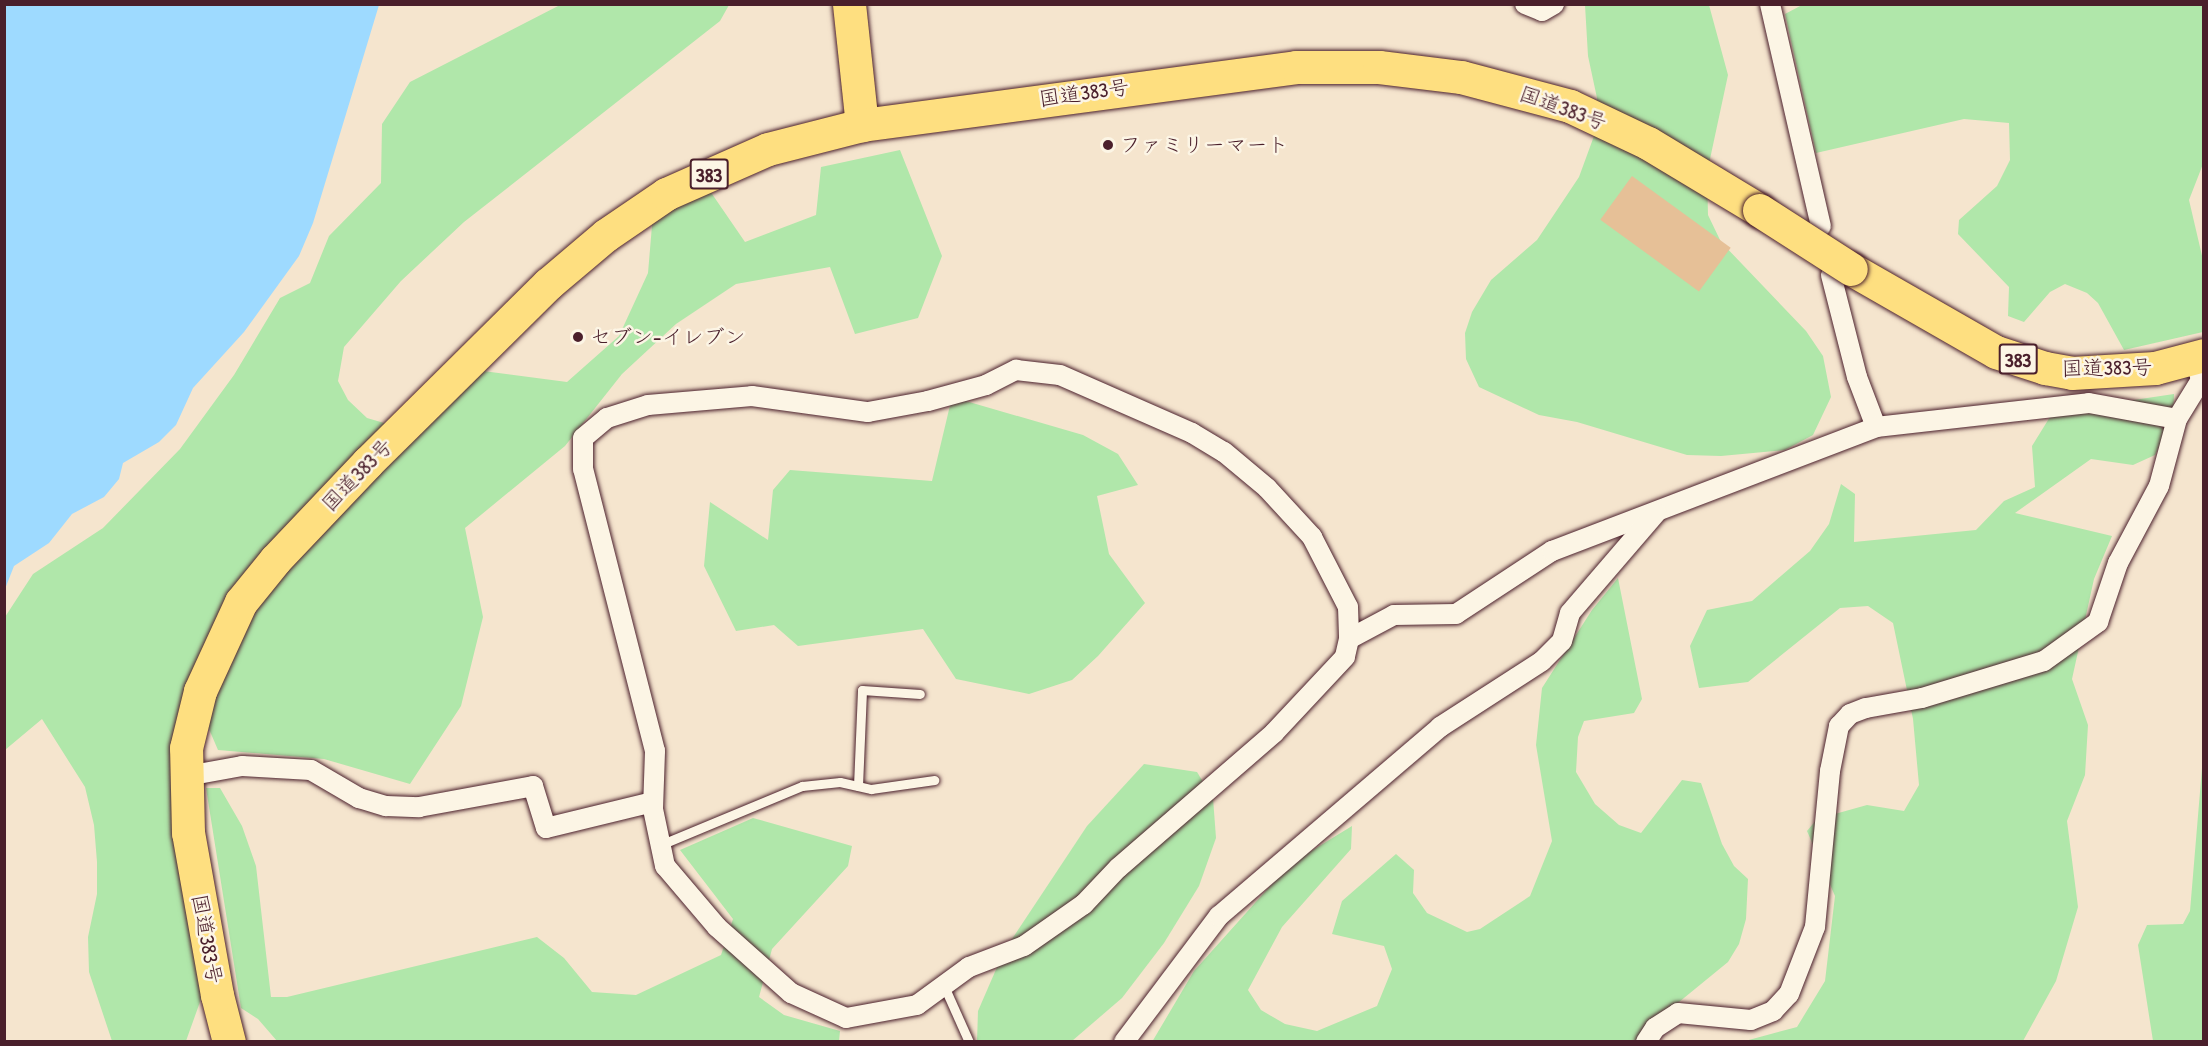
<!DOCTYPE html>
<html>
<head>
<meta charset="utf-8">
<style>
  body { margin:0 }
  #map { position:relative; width:2208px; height:1046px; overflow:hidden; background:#f5e5ce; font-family:"Patrick Hand","Klee One",sans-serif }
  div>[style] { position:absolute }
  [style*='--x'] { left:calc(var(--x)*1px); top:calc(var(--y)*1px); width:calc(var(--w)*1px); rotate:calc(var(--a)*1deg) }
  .green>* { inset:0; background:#b0e7aa }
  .water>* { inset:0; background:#9edaff }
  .building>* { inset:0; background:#e6c097; transform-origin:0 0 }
  .roads { filter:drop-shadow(0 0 2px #4a1f2b) drop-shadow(0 0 2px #4a1f2b) }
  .lane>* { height:9px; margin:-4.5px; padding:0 4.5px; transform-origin:4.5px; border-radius:4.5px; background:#fcf5e5 }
  .street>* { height:20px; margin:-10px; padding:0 10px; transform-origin:10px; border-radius:10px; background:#fcf5e5 }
  .highway>* { height:33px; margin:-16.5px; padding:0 16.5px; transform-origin:16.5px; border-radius:16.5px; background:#fedf80 }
  .bridges { filter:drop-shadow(0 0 2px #4a1f2b) drop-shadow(0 0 2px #4a1f2b) }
  .highway-bridge>* { height:33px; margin:-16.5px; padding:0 16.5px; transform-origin:16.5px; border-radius:16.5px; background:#fedf80 }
  .dots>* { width:16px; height:16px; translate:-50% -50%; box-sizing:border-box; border:3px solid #fcf5e5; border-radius:50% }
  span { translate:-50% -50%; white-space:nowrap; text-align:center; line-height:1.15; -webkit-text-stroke:5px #fcf5e5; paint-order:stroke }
  .shield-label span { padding:2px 4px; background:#fcf5e5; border:2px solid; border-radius:4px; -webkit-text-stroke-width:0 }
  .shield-label { font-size:20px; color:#4a1f2b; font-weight:700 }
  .street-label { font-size:21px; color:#4a1f2b }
  .poi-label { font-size:21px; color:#4a1f2b }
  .left { translate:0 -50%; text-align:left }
  .frame { position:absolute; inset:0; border:6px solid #4a1f2b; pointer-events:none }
</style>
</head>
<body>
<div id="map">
  <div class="green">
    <div style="clip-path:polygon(560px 5px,729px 5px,720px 21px,464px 222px,401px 281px,344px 347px,338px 381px,348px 400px,367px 418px,391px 425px,483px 371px,567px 382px,619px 336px,648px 273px,654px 202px,710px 191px,745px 242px,816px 215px,821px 167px,900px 150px,942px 256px,918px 318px,855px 334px,830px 267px,736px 284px,676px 324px,622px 374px,565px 446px,465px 528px,483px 617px,461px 706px,410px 784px,324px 759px,218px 750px,193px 692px,205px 988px,186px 1041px,112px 1041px,89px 972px,88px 937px,97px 894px,97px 862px,94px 825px,85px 787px,42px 719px,5px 750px,5px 617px,33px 574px,103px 528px,180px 449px,234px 375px,280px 298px,310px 283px,329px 236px,381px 183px,382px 124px,410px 82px)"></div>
    <div style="clip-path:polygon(1585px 5px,1709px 5px,1728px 75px,1707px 173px,1708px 215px,1721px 242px,1806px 331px,1823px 356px,1831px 397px,1813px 435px,1785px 450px,1721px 456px,1687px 455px,1577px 422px,1539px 415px,1479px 387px,1466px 359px,1465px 333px,1472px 312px,1491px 280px,1537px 240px,1579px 177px,1594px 136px,1597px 98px,1588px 56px)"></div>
    <div style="clip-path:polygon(1802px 5px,2203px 5px,2203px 164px,2189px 200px,2203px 260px,2203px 332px,2124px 350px,2098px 303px,2087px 293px,2065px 284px,2050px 292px,2024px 322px,2008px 316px,2009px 287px,1958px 234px,1959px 220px,1997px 186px,2010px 160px,2009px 123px,1964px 119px,1816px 153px,1785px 14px)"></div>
    <div style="clip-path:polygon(2174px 394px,2173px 420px,2155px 455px,2133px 465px,2091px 459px,2015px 513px,2112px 536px,2094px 579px,2072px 679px,2088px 725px,2085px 775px,2067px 821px,2078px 907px,2056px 981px,2023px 1041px,1745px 1041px,1797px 1027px,1825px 981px,1835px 896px,1807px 831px,1817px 819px,1867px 805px,1904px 811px,1919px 785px,1913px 719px,1893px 623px,1868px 606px,1840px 608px,1748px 682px,1699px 688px,1690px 646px,1707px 610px,1752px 601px,1810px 551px,1829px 524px,1841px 484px,1855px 494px,1854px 542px,1976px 530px,2004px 501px,2035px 487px,2032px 446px,2053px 412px)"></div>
    <div style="clip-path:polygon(952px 397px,1083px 435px,1118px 454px,1138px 485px,1097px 496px,1109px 554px,1145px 603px,1098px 656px,1072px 680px,1029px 694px,956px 679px,923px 629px,798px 646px,774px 625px,736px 631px,704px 566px,710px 502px,768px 540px,773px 490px,790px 470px,932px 481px)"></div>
    <div style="clip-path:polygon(1618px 578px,1642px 699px,1634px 713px,1584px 721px,1578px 737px,1576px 772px,1595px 804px,1619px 825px,1641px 833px,1682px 780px,1701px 783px,1722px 844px,1734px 866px,1748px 879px,1746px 919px,1739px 944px,1728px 962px,1646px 1029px,1646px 1041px,1152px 1042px,1194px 971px,1290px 864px,1352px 826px,1351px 849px,1282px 927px,1248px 990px,1261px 1010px,1285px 1024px,1317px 1031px,1377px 1006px,1392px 969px,1384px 946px,1332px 934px,1342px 901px,1396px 854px,1414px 870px,1413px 893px,1427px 913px,1467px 932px,1480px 929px,1530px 896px,1552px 841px,1536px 745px,1542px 688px,1592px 610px)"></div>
    <div style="clip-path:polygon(2203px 756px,2203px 1041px,2153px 1041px,2138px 945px,2147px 925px,2183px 924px,2190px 911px)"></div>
    <div style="clip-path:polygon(1144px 764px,1197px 772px,1213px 798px,1216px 838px,1199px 886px,1164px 943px,1122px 998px,1072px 1041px,977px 1042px,978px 1011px,1004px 951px,1087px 826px)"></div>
    <div style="clip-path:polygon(206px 788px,220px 788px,242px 826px,256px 866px,271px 997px,287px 997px,537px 937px,564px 958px,592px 992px,636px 995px,721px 955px,733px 919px,680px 850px,753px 818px,852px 846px,848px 866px,772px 949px,759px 997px,784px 1015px,840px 1031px,839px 1041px,277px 1041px,258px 1019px,241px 1008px)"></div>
  </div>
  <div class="water">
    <div style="clip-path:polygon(5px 4px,379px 5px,313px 223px,299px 256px,244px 332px,193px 388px,176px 425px,159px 442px,123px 463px,119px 479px,104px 497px,72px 514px,49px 543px,14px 566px,5px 589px)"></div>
  </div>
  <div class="building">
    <div style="left:1632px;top:176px;width:122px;height:54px;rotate:36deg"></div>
  </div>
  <div class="roads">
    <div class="lane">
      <div style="--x:858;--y:786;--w:96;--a:-87.6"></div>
      <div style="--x:862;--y:690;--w:58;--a:3.9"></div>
      <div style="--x:660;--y:845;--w:154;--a:-22.6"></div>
      <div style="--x:802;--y:786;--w:38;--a:-6"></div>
      <div style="--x:840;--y:782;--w:32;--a:13"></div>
      <div style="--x:871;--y:789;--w:64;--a:-8.1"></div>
      <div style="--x:944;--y:986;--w:61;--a:65.9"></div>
    </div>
    <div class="street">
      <div style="--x:1525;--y:4;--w:18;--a:22"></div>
      <div style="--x:1542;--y:11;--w:14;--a:-30"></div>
      <div style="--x:1770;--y:4;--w:228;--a:77.1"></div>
      <div style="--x:1831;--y:275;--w:105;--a:75.7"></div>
      <div style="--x:1857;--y:377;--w:53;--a:69.2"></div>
      <div style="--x:1016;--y:370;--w:44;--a:6.5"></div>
      <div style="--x:1060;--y:375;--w:144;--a:23.7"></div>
      <div style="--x:1192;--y:433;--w:37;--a:31"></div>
      <div style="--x:1224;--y:452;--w:56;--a:39.9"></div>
      <div style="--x:1267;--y:488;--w:67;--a:47.4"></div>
      <div style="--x:1312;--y:537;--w:79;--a:62.8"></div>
      <div style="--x:1348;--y:607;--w:32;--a:88"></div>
      <div style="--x:1349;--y:639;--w:18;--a:103"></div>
      <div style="--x:1345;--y:657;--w:104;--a:133.1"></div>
      <div style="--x:1274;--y:733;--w:206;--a:139.1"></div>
      <div style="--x:1118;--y:868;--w:50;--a:133.4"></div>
      <div style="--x:1084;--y:904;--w:73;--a:145"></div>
      <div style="--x:1024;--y:946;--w:59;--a:159.1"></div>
      <div style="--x:969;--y:967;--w:64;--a:143.8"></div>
      <div style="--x:917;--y:1005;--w:72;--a:169.6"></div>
      <div style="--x:846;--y:1018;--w:60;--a:-155.6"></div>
      <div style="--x:791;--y:993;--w:99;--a:-138.3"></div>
      <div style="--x:717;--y:927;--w:80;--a:-130.4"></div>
      <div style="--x:665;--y:866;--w:58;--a:-101.9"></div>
      <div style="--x:653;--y:809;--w:58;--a:-88"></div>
      <div style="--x:655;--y:751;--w:291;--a:-104.3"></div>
      <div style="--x:583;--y:469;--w:31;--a:-90"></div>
      <div style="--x:583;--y:438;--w:31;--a:-40"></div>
      <div style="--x:607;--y:418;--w:43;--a:-17.6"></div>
      <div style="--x:648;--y:405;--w:104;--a:-4.9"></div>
      <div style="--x:752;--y:396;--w:117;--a:7.9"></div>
      <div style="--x:868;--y:412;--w:61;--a:-10.4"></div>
      <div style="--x:928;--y:401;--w:60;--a:-15.4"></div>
      <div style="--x:986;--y:385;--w:34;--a:-27"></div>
      <div style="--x:1349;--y:639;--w:51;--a:-28.1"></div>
      <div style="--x:1394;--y:615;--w:62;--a:-0.9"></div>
      <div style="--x:1456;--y:614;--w:115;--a:-33.3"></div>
      <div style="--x:1552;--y:551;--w:347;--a:-20.9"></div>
      <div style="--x:1876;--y:427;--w:214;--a:-6.4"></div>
      <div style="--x:2089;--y:403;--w:89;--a:10.3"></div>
      <div style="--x:2177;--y:419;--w:46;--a:-58.4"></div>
      <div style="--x:2201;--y:380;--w:23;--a:-105"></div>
      <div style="--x:187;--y:776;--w:56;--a:-10.3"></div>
      <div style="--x:242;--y:766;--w:69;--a:3.3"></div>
      <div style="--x:311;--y:770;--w:56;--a:30.3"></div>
      <div style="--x:359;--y:798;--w:28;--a:17"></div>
      <div style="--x:386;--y:806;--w:33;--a:2"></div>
      <div style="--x:419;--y:807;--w:116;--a:-10.4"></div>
      <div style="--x:533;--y:786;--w:44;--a:72.8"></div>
      <div style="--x:546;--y:828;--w:110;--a:-13.7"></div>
      <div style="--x:1124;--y:1042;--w:158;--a:-53"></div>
      <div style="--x:1219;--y:916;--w:291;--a:-40.5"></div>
      <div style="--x:1440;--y:727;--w:121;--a:-32.9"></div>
      <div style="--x:1542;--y:661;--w:28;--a:-45"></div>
      <div style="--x:1562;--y:641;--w:29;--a:-74"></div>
      <div style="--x:1570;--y:613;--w:132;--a:-49.3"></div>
      <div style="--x:1646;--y:1042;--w:17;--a:-57"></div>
      <div style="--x:1655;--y:1028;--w:27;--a:-33"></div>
      <div style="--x:1678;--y:1013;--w:73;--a:5.5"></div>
      <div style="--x:1751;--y:1020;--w:24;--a:-22"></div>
      <div style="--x:1773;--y:1011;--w:23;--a:-47"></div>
      <div style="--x:1789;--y:994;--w:72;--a:-68.8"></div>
      <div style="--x:1815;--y:927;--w:157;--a:-84.5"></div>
      <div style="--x:1830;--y:771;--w:46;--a:-78.7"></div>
      <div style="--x:1839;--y:726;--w:16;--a:-47"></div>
      <div style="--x:1850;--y:714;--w:17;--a:-21"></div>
      <div style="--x:1866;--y:708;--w:57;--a:-10.1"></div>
      <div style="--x:1922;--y:698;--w:127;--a:-16.9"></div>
      <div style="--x:2044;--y:661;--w:67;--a:-35.8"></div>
      <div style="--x:2098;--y:622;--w:62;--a:-71.3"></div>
      <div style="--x:2118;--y:563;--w:87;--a:-62"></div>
      <div style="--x:2159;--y:486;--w:69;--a:-75"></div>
    </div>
    <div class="highway">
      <div style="--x:849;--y:4;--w:122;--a:83.9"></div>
      <div style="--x:1851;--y:269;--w:167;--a:29.8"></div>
      <div style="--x:1996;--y:352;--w:52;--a:18.1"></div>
      <div style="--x:2045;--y:368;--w:27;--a:10"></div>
      <div style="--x:2072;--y:373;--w:83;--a:-3.4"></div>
      <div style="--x:2155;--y:368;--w:51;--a:-14.9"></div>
      <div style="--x:229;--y:1042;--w:49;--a:-104.3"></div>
      <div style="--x:217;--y:995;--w:165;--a:-100.1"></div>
      <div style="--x:188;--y:833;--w:85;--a:-91.3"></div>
      <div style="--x:186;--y:748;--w:59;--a:-76.2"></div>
      <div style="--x:200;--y:691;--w:98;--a:-65.3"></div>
      <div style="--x:241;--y:602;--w:54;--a:-51"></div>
      <div style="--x:275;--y:560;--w:135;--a:-46.5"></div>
      <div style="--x:368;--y:462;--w:253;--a:-44.7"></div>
      <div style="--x:548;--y:284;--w:76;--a:-40.2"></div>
      <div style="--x:606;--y:235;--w:73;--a:-34.3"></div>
      <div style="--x:666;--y:194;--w:111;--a:-23.8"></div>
      <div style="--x:768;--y:149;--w:97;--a:-14.3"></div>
      <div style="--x:862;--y:125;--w:438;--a:-7.6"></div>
      <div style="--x:1296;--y:67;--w:83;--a:0"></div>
      <div style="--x:1379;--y:67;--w:83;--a:7"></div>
      <div style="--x:1461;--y:77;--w:113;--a:14.9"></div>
      <div style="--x:1570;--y:106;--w:86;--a:25.4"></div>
      <div style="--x:1648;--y:143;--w:130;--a:31.1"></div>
    </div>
  </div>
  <div class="bridges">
    <div class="highway-bridge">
      <div style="--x:1759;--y:210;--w:109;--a:32.7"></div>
    </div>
  </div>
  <div class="dots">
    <div style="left:1108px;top:145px;background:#4a1f2b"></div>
    <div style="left:578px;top:337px;background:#4a1f2b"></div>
  </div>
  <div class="shield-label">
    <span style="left:709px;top:174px">383</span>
    <span style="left:2018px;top:359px">383</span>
  </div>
  <div class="street-label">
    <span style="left:1084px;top:93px;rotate:-8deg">国道383号</span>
    <span style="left:1563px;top:108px;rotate:20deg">国道383号</span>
    <span style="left:2107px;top:368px;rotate:-1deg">国道383号</span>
    <span style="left:357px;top:475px;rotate:-46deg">国道383号</span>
    <span style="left:207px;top:939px;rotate:80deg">国道383号</span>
  </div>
  <div class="poi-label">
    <span class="left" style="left:1120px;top:145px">ファミリーマート</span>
    <span class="left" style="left:590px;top:337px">セブン-イレブン</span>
  </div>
  <div class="frame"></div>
</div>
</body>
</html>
